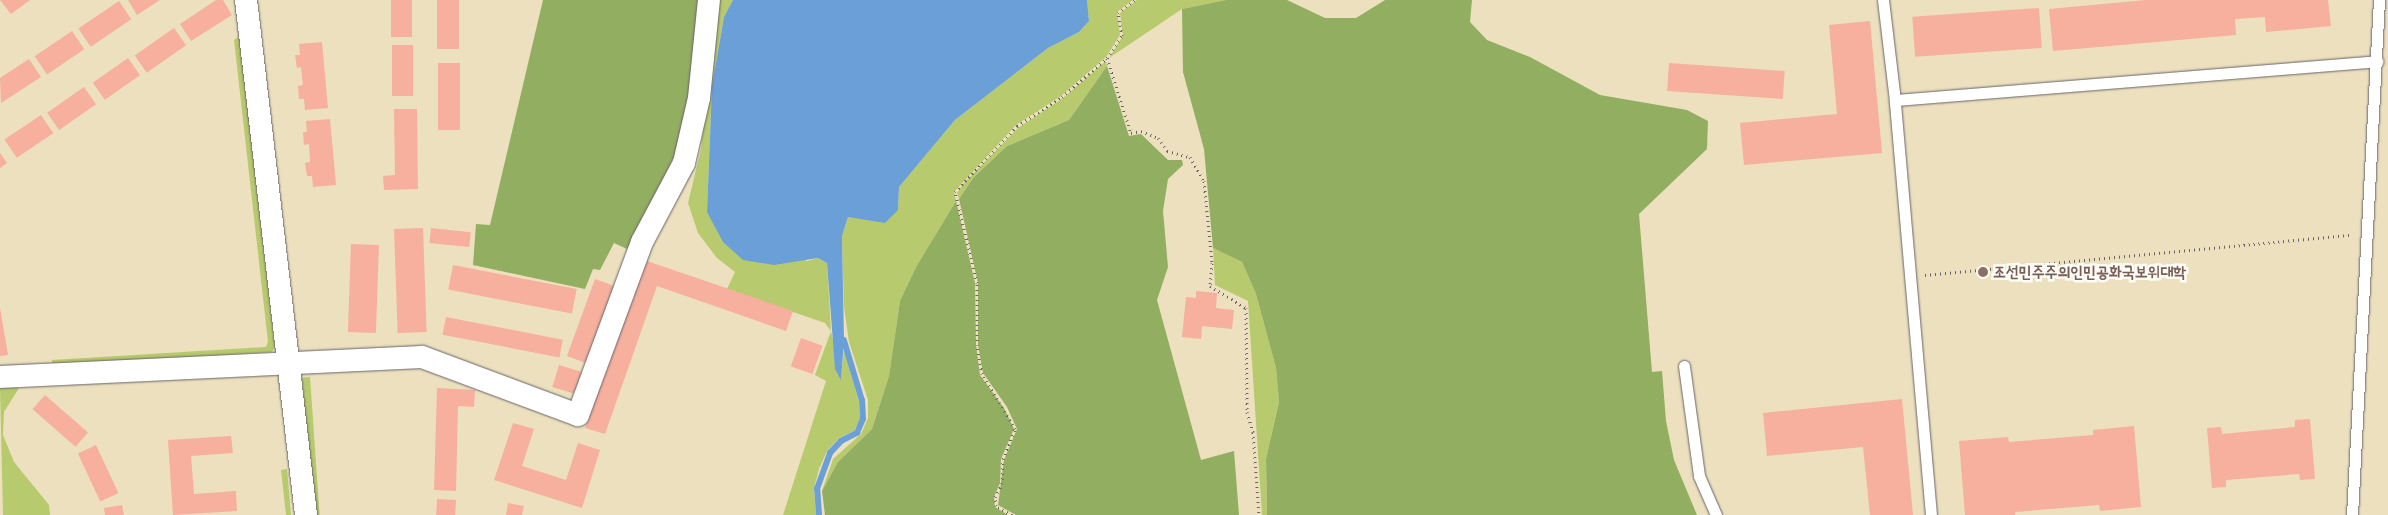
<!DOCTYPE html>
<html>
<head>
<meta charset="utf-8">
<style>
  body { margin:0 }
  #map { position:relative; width:2388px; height:515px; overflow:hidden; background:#ece0be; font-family:Pangolin,"Poor Story",sans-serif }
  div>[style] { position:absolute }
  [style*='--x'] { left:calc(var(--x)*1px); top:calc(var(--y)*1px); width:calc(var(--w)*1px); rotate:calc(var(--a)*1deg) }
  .green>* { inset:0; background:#b8ca6e; transform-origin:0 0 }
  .forest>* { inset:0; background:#92ae61 }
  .water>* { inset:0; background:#6aa0d7 }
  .stream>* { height:5.5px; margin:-2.75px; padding:0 2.75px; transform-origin:2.75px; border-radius:2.75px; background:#6aa0d7 }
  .building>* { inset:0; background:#f6b09d; transform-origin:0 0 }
  .path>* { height:3px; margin-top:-1.5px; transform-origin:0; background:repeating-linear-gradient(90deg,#696469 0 1px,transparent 0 5px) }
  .roads { filter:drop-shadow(0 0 1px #696469) drop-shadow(0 0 1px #696469) }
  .lane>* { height:11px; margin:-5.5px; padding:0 5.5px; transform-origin:5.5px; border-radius:5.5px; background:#fff }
  .street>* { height:22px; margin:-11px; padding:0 11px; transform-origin:11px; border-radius:11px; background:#fff }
  .dots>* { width:14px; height:14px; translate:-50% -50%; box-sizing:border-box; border:2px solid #fdfcf7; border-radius:50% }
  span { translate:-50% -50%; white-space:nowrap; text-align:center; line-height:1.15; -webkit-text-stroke:5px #fdfcf7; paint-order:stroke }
  .education-label { font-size:16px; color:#785e54; font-weight:700 }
  .left { translate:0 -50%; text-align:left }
</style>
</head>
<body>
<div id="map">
  <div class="green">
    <div style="clip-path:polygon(714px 0,733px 0,724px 17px,712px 86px,707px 212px,807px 261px,818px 258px,827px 263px,831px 331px,841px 379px,844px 349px,859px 402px,860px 419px,854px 431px,839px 438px,827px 451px,819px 469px,814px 488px,816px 515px,783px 515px,826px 381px,815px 375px,831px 331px,825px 323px,727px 289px,735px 272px,717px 258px,698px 233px,688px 203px,701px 149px)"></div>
    <div style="clip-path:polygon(1087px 0,1133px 0,1117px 12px,1120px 35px,1106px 57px,1061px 96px,1016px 125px,954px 192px,956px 201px,916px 267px,900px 301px,889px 376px,872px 429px,838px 462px,822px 491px,833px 459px,861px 434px,868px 418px,868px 400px,849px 342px,844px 307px,842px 236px,848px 217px,873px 219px,898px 210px,899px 187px,955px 120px,1048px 48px,1079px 32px,1089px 21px)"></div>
    <div style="clip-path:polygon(1137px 0,1226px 0,1182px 9px,1109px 58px,1123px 36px,1120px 13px)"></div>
    <div style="clip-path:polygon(240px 36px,275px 347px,272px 352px,53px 367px,52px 360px,266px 347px,268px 342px,234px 40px)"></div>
    <div style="clip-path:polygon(1106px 61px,1107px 66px,1069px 120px,1007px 146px,973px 178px,959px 199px,957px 193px,963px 184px,1018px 128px,1063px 98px)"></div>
    <div style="clip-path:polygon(1213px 248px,1242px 262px,1256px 294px,1276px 368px,1279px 402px,1266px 459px,1267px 515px,1262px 515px,1248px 301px,1215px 285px)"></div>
    <div style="left:310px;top:377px;width:138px;height:8px;rotate:86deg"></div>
    <div style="clip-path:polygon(0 388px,19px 388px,4px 412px,3px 435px,14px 462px,49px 505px,50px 515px,3px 515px)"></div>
    <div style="clip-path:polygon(287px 469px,291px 515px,286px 515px,281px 470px)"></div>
  </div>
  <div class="forest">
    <div style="clip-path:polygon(543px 0,703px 0,688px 129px,633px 239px,627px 249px,614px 243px,600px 270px,593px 269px,585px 289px,473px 265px,476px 224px,490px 225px)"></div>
    <div style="clip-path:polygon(1226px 0,1287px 0,1325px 18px,1356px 18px,1385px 0,1472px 0,1470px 22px,1487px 40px,1530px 57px,1600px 95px,1687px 110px,1708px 121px,1707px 149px,1639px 214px,1652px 372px,1662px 371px,1666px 421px,1674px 460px,1697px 515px,1267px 515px,1266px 459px,1279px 402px,1276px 368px,1256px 294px,1242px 262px,1213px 248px,1204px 149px,1183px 72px,1182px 9px)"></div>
    <div style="clip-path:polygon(1107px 66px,1129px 136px,1141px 134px,1168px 160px,1182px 160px,1183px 165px,1168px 179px,1163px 211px,1168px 267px,1157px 300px,1201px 460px,1234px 451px,1239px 515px,1016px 515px,998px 505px,1004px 460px,1017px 429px,1007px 407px,983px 373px,978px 345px,978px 283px,959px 199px,973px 178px,1007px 146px,1069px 120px)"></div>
    <div style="clip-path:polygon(956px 201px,975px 283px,976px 345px,980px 375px,1004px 408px,1014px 429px,1001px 459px,1000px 483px,994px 497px,995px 507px,1008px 515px,825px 515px,822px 491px,838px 462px,872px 429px,889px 376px,900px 301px,916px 267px)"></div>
  </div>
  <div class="water">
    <div style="clip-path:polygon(733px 0,1087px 0,1089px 21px,1079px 32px,1048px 48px,955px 120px,899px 187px,898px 210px,885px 223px,848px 217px,842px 236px,844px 341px,841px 380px,835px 369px,827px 263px,818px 258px,774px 265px,743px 260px,723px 242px,707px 212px,712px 86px,724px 17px)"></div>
  </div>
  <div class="stream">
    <div style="--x:819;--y:515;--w:26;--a:-94"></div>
    <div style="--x:817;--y:489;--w:38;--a:-70"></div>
    <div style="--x:830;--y:453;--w:16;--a:-47"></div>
    <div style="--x:841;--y:441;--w:18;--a:-27"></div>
    <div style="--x:857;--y:433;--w:15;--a:-67"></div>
    <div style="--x:863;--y:419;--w:18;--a:-93"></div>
    <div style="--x:862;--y:401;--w:63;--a:-106.7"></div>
  </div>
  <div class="building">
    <div style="clip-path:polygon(0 0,30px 0,11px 14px)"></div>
    <div style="clip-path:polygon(128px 0,160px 0,137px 15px)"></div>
    <div style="clip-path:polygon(216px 0,223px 0,232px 15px,191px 41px,180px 24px)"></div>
    <div style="left:391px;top:0;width:21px;height:37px"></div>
    <div style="left:437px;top:0;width:22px;height:49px"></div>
    <div style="clip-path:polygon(2146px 0,2328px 0,2331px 26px,2266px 32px,2265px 17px,2235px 19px,2236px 35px,2053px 51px,2049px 9px)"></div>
    <div style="left:119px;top:1px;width:22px;height:49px;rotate:56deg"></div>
    <div style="left:2039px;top:8px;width:40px;height:127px;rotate:86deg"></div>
    <div style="clip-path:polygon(1870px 21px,1882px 153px,1744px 165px,1740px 123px,1837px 114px,1829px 25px)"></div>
    <div style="left:174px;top:28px;width:21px;height:48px;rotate:55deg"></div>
    <div style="left:72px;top:31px;width:22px;height:45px;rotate:56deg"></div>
    <div style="clip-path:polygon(322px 42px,328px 108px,305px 110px,304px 99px,299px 99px,298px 86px,303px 85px,301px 67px,297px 68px,295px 55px,300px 55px,299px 44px)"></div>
    <div style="left:392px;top:45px;width:21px;height:51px"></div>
    <div style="left:128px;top:58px;width:21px;height:43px;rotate:55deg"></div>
    <div style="clip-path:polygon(29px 59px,41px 77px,1px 103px,0 78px)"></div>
    <div style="left:438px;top:63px;width:22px;height:67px"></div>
    <div style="left:1669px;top:63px;width:116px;height:28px;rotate:4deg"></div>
    <div style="left:84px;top:87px;width:21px;height:45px;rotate:55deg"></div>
    <div style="clip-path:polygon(394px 109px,417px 109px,418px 189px,384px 190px,383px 176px,395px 175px)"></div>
    <div style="left:41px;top:115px;width:22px;height:44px;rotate:56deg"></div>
    <div style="clip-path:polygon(330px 119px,336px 185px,313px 187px,312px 176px,307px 176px,305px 163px,310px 162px,309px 144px,304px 145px,303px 132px,307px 132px,306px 121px)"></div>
    <div style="clip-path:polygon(0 153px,7px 163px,0 168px)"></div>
    <div style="left:423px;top:228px;width:104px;height:29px;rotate:88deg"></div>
    <div style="left:431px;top:228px;width:40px;height:15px;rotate:6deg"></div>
    <div style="left:351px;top:244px;width:28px;height:88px;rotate:2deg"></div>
    <div style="clip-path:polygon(644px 260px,793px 311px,786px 331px,657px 286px,605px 434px,585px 428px)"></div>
    <div style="left:453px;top:265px;width:126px;height:25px;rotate:11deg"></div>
    <div style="left:595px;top:279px;width:30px;height:82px;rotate:20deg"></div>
    <div style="clip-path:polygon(1196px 291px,1217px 293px,1216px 308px,1234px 310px,1232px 329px,1202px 326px,1201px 339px,1182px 337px,1186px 297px,1196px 298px)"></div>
    <div style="clip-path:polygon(0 308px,8px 355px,0 356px)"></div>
    <div style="left:446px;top:317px;width:119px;height:18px;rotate:11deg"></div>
    <div style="left:801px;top:338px;width:23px;height:30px;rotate:20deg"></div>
    <div style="left:559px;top:365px;width:24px;height:23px;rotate:17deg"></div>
    <div style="clip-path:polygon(437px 388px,475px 390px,474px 407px,458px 406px,456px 491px,434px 490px)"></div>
    <div style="left:45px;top:395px;width:57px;height:19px;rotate:41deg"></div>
    <div style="clip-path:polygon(1902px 399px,1913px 515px,1870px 515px,1863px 447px,1767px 456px,1763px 413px)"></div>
    <div style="clip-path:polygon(2310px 419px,2315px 479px,2300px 480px,2299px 474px,2226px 480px,2226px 487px,2212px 488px,2207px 428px,2221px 427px,2222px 434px,2295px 427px,2295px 420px)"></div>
    <div style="clip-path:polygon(513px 423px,534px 429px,522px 466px,566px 480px,578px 443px,600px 450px,582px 508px,494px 480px)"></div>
    <div style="clip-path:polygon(2134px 426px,2141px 507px,2100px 511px,2099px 505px,2015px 512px,2015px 515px,1965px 515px,1959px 441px,2008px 437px,2009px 442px,2093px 435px,2093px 430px)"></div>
    <div style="clip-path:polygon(231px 436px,233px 453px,191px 456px,194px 494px,236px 491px,237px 511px,173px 515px,168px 440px)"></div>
    <div style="left:96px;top:445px;width:53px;height:20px;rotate:65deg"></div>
    <div style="left:437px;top:499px;width:19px;height:16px;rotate:3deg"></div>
    <div style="clip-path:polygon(508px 503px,524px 506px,522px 515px,506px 515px)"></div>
    <div style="clip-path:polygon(122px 505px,124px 515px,105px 515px,104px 508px)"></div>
  </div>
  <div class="path">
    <div style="--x:1107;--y:58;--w:79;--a:72.3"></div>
    <div style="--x:1131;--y:133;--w:10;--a:-11"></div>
    <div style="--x:1141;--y:131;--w:18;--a:22"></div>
    <div style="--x:1158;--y:138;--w:16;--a:55"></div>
    <div style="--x:1167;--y:151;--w:24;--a:15"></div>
    <div style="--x:1190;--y:157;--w:28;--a:60"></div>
    <div style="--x:1204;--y:181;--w:82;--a:84.4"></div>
    <div style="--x:1212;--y:263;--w:23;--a:95"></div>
    <div style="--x:1210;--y:286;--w:42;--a:31.4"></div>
    <div style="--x:1246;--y:308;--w:104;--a:89.4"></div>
    <div style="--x:1247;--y:412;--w:21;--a:73"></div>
    <div style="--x:1253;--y:432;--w:83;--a:85.9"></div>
    <div style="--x:1925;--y:275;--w:429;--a:-5.4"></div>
    <div style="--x:1012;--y:515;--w:18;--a:-151"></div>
    <div style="--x:996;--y:506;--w:9;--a:-96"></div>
    <div style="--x:995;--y:497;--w:15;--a:-62"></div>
    <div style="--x:1002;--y:484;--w:25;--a:-88"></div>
    <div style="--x:1003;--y:459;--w:32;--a:-68"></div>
    <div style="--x:1015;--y:429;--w:64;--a:-121"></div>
    <div style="--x:982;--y:374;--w:29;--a:-100"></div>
    <div style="--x:977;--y:345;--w:62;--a:-90"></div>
    <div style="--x:977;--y:283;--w:94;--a:-103.6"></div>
    <div style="--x:955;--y:192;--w:91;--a:-46.8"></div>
    <div style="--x:1017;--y:126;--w:54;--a:-32.8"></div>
    <div style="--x:1062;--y:97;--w:60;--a:-40.9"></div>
    <div style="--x:1107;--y:58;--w:27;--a:-56"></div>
    <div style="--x:1122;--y:36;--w:23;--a:-100"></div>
    <div style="--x:1118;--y:13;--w:21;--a:-37"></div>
  </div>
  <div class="roads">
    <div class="lane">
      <div style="--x:1883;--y:0;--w:101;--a:83.2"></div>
      <div style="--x:1684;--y:366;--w:111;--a:82.2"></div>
      <div style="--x:1699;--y:476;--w:43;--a:66.4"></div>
      <div style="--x:1931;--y:515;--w:417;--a:-95"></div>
      <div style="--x:1895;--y:100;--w:484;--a:-4.6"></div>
      <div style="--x:2352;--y:515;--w:516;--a:-87"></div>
    </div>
    <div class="street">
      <div style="--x:246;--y:0;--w:518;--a:83.35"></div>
      <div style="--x:0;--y:377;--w:422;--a:-2.7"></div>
      <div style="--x:422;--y:357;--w:166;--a:20.4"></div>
      <div style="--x:578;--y:415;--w:184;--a:-69.7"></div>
      <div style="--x:642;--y:242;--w:89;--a:-62"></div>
      <div style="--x:684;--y:163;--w:67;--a:-77"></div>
      <div style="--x:699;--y:98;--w:99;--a:-84.2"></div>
    </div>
  </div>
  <div class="dots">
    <div style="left:1983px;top:272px;background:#8d6e63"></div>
  </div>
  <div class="education-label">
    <span class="left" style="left:1993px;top:272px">조선민주주의인민공화국보위대학</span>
  </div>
</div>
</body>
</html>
